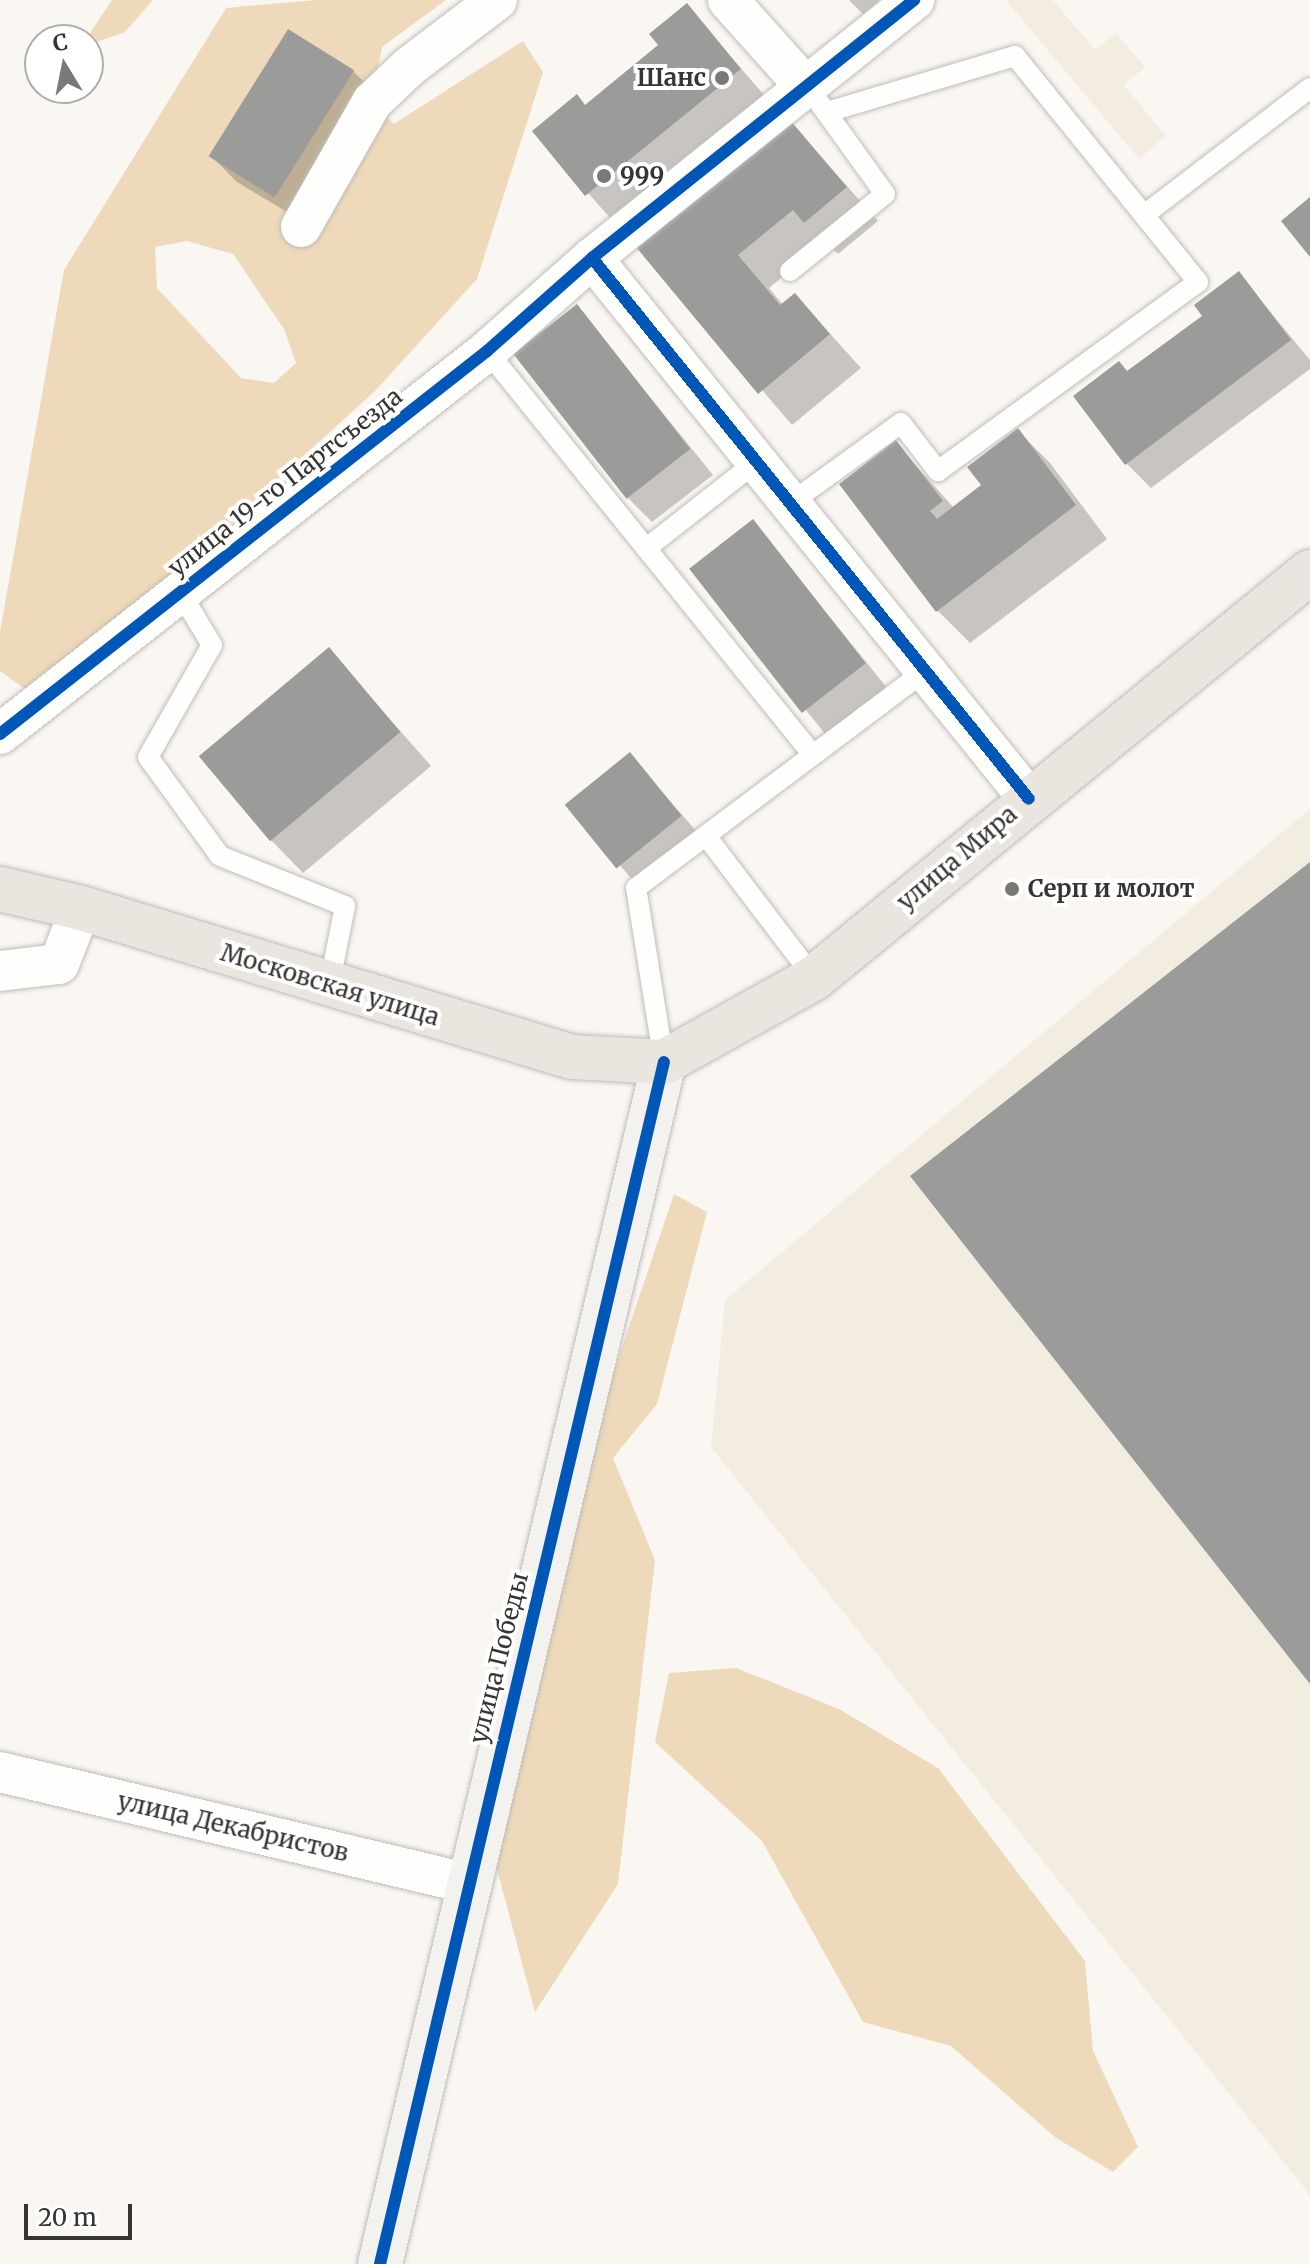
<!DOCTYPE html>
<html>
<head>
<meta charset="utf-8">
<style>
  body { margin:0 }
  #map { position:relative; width:1310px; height:2264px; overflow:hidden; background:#faf6f2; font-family:Merriweather,serif }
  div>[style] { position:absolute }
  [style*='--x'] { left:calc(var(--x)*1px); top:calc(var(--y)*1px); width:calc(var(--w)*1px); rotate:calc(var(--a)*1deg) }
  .built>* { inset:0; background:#f3ece1 }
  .green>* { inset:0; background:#eedaba }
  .shadow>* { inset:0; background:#0003; transform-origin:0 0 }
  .building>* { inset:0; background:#9b9b9a; transform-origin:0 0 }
  .roads { filter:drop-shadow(0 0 2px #bfbcb9) drop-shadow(0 0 2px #bfbcb9) }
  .lane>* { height:20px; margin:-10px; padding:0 10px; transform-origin:10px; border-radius:10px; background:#fefefd }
  .street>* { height:40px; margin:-20px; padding:0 20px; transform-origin:20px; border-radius:20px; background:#fefefd }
  .secondary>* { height:44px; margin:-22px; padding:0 22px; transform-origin:22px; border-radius:22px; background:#f3f2ef }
  .primary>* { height:44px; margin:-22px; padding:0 22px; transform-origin:22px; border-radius:22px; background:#eae6df }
  .cycleway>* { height:12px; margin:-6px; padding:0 6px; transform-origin:6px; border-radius:6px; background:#0057b8 }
  .dots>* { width:22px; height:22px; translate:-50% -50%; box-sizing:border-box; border:4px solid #fff; border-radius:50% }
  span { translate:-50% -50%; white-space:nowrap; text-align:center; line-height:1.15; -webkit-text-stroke:8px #fff; paint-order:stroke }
  .poi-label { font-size:24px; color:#373531; font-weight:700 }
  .right { translate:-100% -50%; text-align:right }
  .left { translate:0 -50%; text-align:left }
  .street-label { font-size:24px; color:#373531 }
  .north { position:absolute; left:24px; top:24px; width:80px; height:80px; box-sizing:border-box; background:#fff; border:2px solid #afaead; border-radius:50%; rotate:350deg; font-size:22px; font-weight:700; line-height:32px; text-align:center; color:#373531 }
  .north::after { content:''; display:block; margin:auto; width:28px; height:36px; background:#7b7975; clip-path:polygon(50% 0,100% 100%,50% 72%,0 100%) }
  .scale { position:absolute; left:24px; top:2204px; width:108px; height:36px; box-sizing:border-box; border:4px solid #373531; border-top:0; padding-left:10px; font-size:24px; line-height:28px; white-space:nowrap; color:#373531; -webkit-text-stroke:6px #fff; paint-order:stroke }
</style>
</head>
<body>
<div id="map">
  <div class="built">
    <div style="clip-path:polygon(1006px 0,1053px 0,1095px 50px,1116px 33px,1145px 67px,1124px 85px,1166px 136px,1139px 159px)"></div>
    <div style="clip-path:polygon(1310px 809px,1310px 2195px,711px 1447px,725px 1300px)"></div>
  </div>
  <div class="green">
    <div style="clip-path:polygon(112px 0,153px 0,125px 32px,88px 45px,85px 40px)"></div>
    <div style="clip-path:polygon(evenodd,317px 0,446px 0,382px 47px,372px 102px,394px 124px,523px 41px,543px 72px,477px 279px,375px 391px,223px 529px,145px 629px,46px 704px,0 671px,0 632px,64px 270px,226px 8px,317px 0,287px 30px,288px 30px,276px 198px,210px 157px,287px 30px,317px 0,187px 241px,233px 254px,284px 329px,296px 363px,274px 383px,241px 378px,157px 288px,155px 247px,187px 241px)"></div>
    <div style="clip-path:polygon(674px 1194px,707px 1212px,657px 1404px,613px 1458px,655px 1560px,618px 1884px,535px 2012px,494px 1858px,597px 1421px)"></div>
    <div style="clip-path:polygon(736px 1668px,839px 1709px,938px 1768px,1085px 1961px,1093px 2051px,1138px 2147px,1113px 2172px,1056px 2138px,951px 2046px,863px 2022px,762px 1841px,655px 1742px,669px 1673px)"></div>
  </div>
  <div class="shadow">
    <div style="clip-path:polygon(849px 0,880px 0,863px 14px)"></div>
    <div style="clip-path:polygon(687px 6px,764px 95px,612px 220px,534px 132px,586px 106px,661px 45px)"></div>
    <div style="clip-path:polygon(353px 71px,378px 96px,302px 221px,237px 182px,212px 157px)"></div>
    <div style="clip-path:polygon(790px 122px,878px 221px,838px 254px,825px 242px,769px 288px,783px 305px,795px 295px,861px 368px,792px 425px,639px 247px)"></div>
    <div style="clip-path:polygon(1239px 274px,1310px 360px,1310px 369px,1151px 488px,1126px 463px,1129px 373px,1205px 316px)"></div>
    <div style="clip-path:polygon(577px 307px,713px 475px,652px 522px,627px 497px)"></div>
    <div style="clip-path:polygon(1018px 431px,1050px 463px,1107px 539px,970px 643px,937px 610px,896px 443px,954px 508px,984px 485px)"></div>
    <div style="left:752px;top:521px;width:218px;height:77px;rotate:51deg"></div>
    <div style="clip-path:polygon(329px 650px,431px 766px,303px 873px,271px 840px)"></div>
    <div style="left:630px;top:755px;width:115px;height:80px;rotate:49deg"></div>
  </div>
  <div class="building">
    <div style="clip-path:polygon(687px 3px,741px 69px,585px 196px,532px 131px,577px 94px,585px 105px,658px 45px,649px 34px)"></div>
    <div style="left:288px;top:29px;width:78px;height:150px;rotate:32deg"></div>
    <div style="clip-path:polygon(790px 120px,847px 187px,804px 223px,793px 210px,738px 255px,780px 305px,795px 293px,830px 334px,758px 394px,636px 247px)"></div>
    <div style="clip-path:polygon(1310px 197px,1310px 257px,1281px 221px)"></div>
    <div style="clip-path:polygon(1239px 271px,1291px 340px,1125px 465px,1073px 396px,1119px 361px,1127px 371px,1202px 316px,1194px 305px)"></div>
    <div style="left:577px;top:304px;width:184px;height:81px;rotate:52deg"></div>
    <div style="clip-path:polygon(1018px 428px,1076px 505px,936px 612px,839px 484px,896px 440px,943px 501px,930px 511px,937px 519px,981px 485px,967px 467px)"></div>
    <div style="left:753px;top:519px;width:183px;height:81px;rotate:52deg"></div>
    <div style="left:329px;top:647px;width:111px;height:170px;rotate:50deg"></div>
    <div style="left:630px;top:752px;width:82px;height:84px;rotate:51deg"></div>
    <div style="clip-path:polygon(1310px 862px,1310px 1684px,910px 1176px)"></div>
  </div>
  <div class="roads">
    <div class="lane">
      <div style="--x:1144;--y:215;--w:209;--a:-37.4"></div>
      <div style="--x:790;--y:271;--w:122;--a:-39"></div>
      <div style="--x:885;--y:194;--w:111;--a:-125.8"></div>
      <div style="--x:487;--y:351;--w:519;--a:51.1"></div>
      <div style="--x:789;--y:504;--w:138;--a:-35.9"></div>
      <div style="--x:901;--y:423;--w:61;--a:52.4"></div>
      <div style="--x:938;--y:471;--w:321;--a:-36"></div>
      <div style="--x:1198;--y:282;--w:291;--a:-129"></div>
      <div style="--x:1015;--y:56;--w:196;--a:163.4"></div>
      <div style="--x:648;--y:547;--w:137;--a:-38.2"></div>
      <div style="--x:180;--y:592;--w:62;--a:58.9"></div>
      <div style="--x:212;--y:645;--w:129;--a:119.7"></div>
      <div style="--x:148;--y:757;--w:122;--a:54"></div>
      <div style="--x:220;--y:856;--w:135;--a:21.8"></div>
      <div style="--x:345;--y:906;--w:82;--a:101.3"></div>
      <div style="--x:706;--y:836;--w:178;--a:52.7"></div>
      <div style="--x:664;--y:1062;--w:176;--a:-99.1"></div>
      <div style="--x:636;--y:888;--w:360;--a:-36.9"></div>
    </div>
    <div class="street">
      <div style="--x:728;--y:0;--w:115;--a:48.2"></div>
      <div style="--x:301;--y:227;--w:144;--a:-60.4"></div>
      <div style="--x:372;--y:102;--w:52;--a:-43.5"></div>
      <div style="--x:410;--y:66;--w:109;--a:-37.2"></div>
      <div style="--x:592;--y:258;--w:695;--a:51.07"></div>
      <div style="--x:0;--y:734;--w:620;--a:-38.18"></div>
      <div style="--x:487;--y:351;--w:140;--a:-41.5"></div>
      <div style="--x:592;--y:258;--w:413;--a:-38.7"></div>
      <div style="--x:0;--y:971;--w:59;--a:-6.8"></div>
      <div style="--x:59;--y:964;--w:60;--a:-68.6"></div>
      <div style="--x:0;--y:1772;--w:480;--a:13.4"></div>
    </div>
    <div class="secondary">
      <div style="--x:380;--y:2264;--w:1235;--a:-76.71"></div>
    </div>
    <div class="primary">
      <div style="--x:0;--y:889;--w:83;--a:13.2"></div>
      <div style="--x:81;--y:908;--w:513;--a:16.88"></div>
      <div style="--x:572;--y:1057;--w:92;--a:3.1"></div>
      <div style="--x:664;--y:1062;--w:172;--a:-29.2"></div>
      <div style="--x:814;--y:978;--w:641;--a:-39.3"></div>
    </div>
  </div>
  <div class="cycleway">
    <div style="--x:592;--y:258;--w:695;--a:51.07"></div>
    <div style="--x:0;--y:734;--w:620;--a:-38.18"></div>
    <div style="--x:487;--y:351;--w:140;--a:-41.5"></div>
    <div style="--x:592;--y:258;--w:413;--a:-38.7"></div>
    <div style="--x:380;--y:2264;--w:1235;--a:-76.71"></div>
  </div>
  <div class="dots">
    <div style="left:722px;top:78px;background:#7b7975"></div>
    <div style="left:604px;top:176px;background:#7b7975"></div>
    <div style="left:1012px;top:889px;background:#7b7975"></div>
  </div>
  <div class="poi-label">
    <span class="right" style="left:706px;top:78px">Шанс</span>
    <span class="left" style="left:620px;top:176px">999</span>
    <span class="left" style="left:1028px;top:889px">Серп и молот</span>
  </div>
  <div class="street-label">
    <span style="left:285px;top:482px;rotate:-38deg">улица 19-го Партсъезда</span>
    <span style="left:957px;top:858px;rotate:-40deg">улица Мира</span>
    <span style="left:330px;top:985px;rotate:17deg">Московская улица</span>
    <span style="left:499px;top:1658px;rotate:-76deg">улица Победы</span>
    <span style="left:233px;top:1827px;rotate:13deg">улица Декабристов</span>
  </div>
  <div class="north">С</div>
  <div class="scale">20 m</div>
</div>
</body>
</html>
